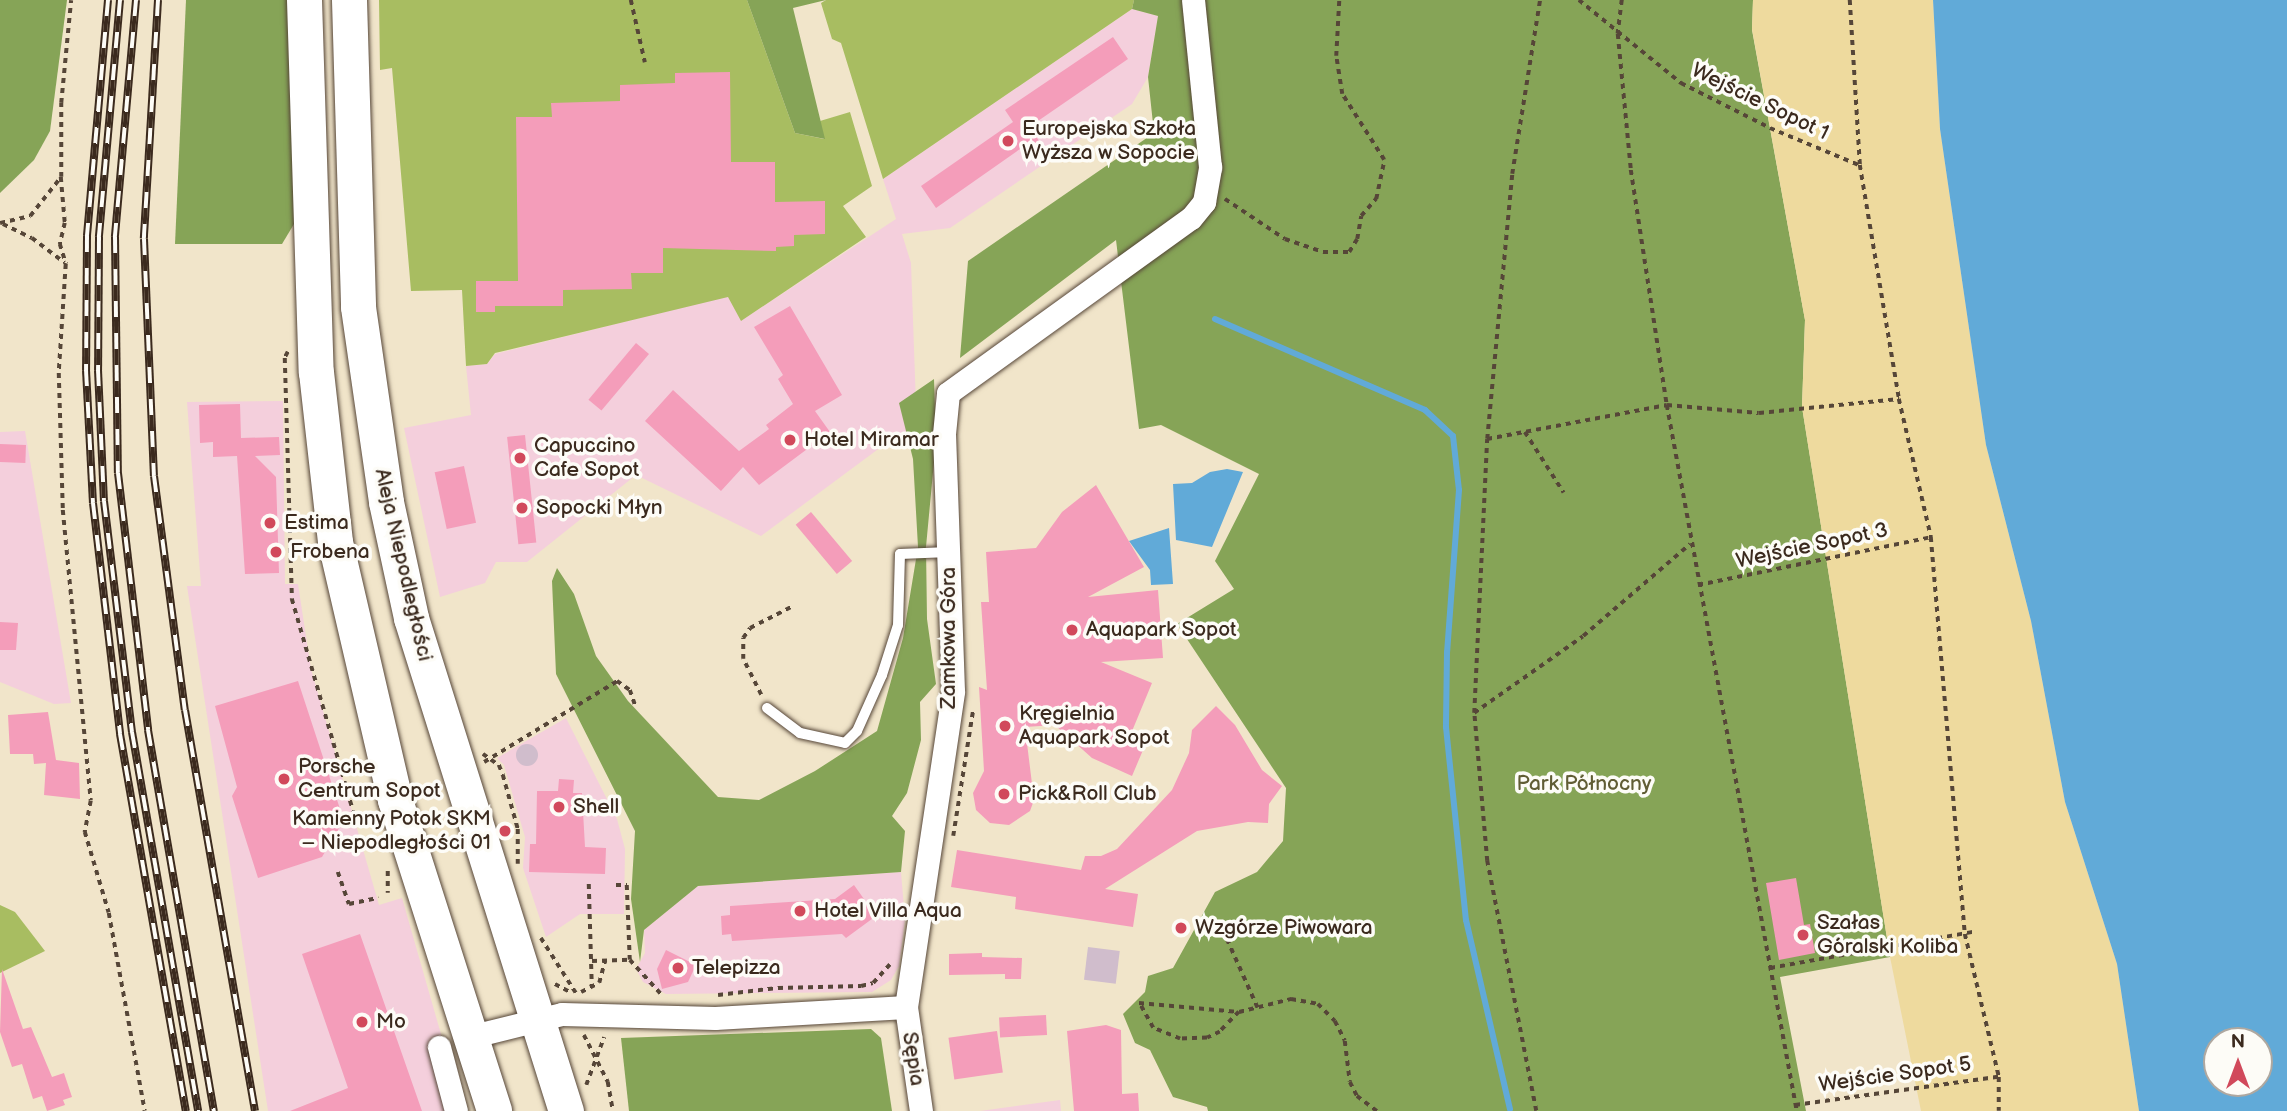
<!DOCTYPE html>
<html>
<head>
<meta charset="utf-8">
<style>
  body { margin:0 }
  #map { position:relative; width:2287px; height:1111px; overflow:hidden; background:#f1e5ca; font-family:"Balsamiq Sans",sans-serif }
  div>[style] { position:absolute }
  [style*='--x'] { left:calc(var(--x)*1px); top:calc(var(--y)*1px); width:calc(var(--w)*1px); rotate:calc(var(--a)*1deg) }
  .built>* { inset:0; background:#f4cfdc }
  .industrial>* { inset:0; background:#d0bdcc; transform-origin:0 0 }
  .round { border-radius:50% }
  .green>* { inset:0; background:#a8bd61 }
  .forest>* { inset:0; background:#86a457 }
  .sand>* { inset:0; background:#eeda9e }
  .water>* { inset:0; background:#61aad8 }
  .stream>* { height:6px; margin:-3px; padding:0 3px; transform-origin:3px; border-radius:3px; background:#61aad8 }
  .building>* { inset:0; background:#f49dba; transform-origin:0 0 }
  .path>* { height:3.5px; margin-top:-1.75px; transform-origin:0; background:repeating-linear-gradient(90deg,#564638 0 5px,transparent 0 10px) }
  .roads { filter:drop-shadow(0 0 2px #564638) drop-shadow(0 0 2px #564638) }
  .service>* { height:10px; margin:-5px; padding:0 5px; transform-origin:5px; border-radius:5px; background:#fff }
  .minor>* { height:23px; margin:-11.5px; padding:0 11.5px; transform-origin:11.5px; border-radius:11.5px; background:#fff }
  .primary>* { height:35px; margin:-17.5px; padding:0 17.5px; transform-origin:17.5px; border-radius:17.5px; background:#fff }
  .rail>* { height:8px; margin-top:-4px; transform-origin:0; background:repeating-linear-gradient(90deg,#fdfcf7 0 16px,#3b2a1e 0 32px); box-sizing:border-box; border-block:2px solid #3b2a1e }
  .dots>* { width:19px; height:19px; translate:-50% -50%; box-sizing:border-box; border:4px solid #fdfcf7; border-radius:50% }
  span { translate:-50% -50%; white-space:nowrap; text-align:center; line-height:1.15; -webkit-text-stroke:7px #fdfcf7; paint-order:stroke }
  .street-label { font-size:21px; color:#3b2a1e }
  .poi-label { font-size:21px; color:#3b2a1e }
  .left { translate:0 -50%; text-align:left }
  .right { translate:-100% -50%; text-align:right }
  .park-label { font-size:21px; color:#615d35 }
  .north { position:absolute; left:2203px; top:1027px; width:70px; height:70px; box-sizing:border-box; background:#fdfcf7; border:2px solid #afa8a0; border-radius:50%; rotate:0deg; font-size:19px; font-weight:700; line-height:28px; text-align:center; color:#3b2a1e }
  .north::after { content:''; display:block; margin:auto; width:24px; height:32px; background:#d1495b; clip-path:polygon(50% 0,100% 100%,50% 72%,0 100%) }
</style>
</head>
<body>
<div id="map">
  <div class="built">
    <div style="clip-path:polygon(1132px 9px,1158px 16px,1148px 77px,1132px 104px,950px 228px,902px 234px,911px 263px,917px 434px,881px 447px,761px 536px,636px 475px,527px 562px,496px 562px,485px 583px,440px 597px,404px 428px,471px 415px,466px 366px,487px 364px,495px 354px,728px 296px,742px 320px,896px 219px,883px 179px)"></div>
    <div style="clip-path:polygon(283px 401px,285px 584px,298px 584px,311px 669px,379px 905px,402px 898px,463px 1111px,268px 1111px,187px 586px,201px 586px,187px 402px)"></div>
    <div style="clip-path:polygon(25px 431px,71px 703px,54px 704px,0 682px,0 432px)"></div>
    <div style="clip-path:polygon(566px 718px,617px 819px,625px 849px,624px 914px,580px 914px,546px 937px,523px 868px,525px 837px,504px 765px,497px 758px)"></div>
    <div style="clip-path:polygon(901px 872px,905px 920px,899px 966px,891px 980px,872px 992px,666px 994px,643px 982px,636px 969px,645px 953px,644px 930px,698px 886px)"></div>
    <div style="clip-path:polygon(1060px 1100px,1061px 1111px,980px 1111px)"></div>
  </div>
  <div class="industrial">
    <div class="round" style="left:516px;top:744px;width:22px;height:22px"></div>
    <div style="left:1088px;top:947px;width:32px;height:33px;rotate:7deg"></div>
  </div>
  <div class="green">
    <div style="clip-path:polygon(379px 0,747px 0,795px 133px,824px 139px,820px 121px,850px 112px,872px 186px,843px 206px,866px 237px,741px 321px,728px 297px,495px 353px,487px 364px,466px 366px,462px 290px,411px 291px,392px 68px,380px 70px)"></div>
    <div style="clip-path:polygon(826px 0,1134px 0,1132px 9px,883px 179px,841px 43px,832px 39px,821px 3px)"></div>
    <div style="clip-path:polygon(0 905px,15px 912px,45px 951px,0 973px)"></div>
  </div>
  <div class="forest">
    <div style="clip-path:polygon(0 0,67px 0,50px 131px,34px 160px,0 193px)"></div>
    <div style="clip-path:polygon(186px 0,288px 0,297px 219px,282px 244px,175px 244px)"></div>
    <div style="clip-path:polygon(747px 0,826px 0,793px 8px,825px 139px,795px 133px)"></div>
    <div style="clip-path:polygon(1134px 0,1753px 0,1752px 30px,1805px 320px,1802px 407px,1890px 957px,1780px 977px,1806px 1111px,1208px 1111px,1207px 1107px,1173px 1097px,1150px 1050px,1135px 1043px,1123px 1014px,1145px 992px,1148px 976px,1173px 968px,1215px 892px,1257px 872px,1283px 841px,1286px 788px,1177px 624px,1234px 589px,1215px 561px,1259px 474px,1161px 425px,1139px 429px,1116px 240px,960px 358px,968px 261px,1154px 133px,1148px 77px,1158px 16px,1132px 9px)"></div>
    <div style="clip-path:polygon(934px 379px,936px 440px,926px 547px,927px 619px,936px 684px,920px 702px,921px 740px,907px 793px,892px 816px,905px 831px,901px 872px,698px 886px,644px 930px,640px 962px,631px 899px,635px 831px,556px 674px,552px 581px,557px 568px,574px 594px,596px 656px,628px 701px,718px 797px,759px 800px,815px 771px,877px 731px,903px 638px,918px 547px,913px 459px,899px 403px)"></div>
    <div style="clip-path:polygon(871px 1029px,881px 1038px,892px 1111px,629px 1111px,621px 1038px)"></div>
  </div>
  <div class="sand">
    <div style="clip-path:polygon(1753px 0,1933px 0,1940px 129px,1986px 445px,2031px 621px,2065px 802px,2117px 964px,2139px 1111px,1921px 1111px,1890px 957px,1802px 407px,1805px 320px,1752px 29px)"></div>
  </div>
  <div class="water">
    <div style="clip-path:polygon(evenodd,1933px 0,2287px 0,2287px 1111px,2139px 1111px,2117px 964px,2065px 802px,2031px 621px,1986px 445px,1940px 129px,1933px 0,2217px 1041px,2259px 1041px,2259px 1083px,2217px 1083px,2217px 1041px)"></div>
    <div style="clip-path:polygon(1227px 469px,1243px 472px,1212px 547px,1176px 540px,1173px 484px,1192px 483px,1210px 472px)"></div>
    <div style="clip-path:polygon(1169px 528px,1173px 584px,1151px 585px,1150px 570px,1129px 541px)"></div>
  </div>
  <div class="stream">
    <div style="--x:1215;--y:319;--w:229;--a:23.4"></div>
    <div style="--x:1425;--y:410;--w:38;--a:43"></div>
    <div style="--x:1453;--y:436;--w:54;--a:83.7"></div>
    <div style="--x:1459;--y:490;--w:162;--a:94.2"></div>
    <div style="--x:1447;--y:652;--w:75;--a:90.8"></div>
    <div style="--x:1446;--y:727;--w:194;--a:84.1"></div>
    <div style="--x:1466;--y:920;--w:194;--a:76.9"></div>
  </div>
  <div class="building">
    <div style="clip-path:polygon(1113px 37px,1128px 59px,1035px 123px,1043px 134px,1037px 138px,1044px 148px,1028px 159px,1020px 149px,936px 208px,921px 186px,1013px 122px,1005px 110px)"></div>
    <div style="clip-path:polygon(730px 72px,731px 162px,775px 162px,775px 202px,825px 201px,825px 234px,794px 235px,794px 246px,776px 247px,776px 251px,663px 248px,663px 273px,631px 273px,632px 289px,563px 290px,563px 306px,495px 306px,495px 312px,476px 312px,476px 281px,518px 281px,516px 117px,552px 117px,551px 103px,620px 101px,620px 85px,675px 83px,675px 73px)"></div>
    <div style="clip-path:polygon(790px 306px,842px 395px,815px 411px,830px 432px,759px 485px,743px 467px,721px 491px,645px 421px,673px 390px,739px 451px,769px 429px,766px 425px,793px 404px,778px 379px,783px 375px,754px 327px)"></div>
    <div style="left:636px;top:343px;width:17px;height:74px;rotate:40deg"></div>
    <div style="clip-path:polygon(240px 404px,241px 438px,279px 437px,280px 455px,255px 456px,276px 477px,279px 573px,245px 574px,237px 456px,213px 457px,213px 442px,200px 443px,199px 405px)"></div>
    <div style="left:525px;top:435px;width:108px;height:18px;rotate:84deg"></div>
    <div style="left:0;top:444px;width:26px;height:18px;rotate:2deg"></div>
    <div style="left:464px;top:466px;width:58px;height:30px;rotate:78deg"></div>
    <div style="clip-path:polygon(1096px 485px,1144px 567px,1088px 597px,1158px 590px,1163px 658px,1101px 662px,1152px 683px,1130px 736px,1146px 743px,1132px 776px,1092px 758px,1055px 725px,1025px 727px,1034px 800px,1030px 811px,1009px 825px,990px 823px,976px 810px,973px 793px,984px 771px,979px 687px,987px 690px,981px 602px,989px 602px,986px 552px,1036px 548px,1062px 512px)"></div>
    <div style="left:811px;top:512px;width:64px;height:20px;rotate:50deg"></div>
    <div style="clip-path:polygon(0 622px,18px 623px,16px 650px,0 650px)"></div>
    <div style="clip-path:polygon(298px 681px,341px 812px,341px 825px,322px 857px,258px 878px,232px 796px,237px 787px,215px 706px)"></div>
    <div style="clip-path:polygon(1216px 706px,1235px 725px,1262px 770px,1282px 786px,1269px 804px,1268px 823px,1248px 822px,1197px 831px,1105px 889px,1138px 894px,1133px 927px,1015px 909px,1016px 897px,951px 887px,957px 850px,1081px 870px,1085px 856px,1101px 856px,1117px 849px,1172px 790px,1189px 753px,1192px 730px)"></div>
    <div style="clip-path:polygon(48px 712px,56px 760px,79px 763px,80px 799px,44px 795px,46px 763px,34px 764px,33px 754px,10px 754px,8px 715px)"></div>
    <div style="clip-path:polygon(559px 779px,574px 780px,573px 793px,582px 793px,585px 847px,606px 848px,605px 874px,529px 872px,530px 844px,536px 844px,537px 791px,558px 791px)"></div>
    <div style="clip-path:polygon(1796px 878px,1804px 925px,1810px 924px,1815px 953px,1779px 960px,1766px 883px)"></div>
    <div style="clip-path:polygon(854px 885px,876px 916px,846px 938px,842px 934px,732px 941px,731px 934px,722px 935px,721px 916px,730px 915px,730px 906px,835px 899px)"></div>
    <div style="clip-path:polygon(360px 934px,422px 1111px,290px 1111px,348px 1088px,302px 954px)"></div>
    <div style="clip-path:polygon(666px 950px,696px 965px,688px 982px,662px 989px,657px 969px)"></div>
    <div style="clip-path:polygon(982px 953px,982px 957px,1022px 958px,1021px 979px,1005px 979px,1005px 974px,949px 975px,949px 954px)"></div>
    <div style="clip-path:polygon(2px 969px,23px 1029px,31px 1027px,52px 1077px,64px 1073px,72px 1097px,63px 1100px,65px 1105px,47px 1111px,42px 1096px,33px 1099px,22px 1064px,12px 1067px,0 1032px)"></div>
    <div style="left:1046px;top:1015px;width:20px;height:47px;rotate:87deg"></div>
    <div style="clip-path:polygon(1106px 1025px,1121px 1030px,1122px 1094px,1138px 1093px,1139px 1111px,1074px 1111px,1067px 1031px)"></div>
    <div style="left:997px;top:1031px;width:42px;height:49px;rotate:82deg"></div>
  </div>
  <div class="path">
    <div style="--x:631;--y:0;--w:64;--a:77.3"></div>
    <div style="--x:1579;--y:0;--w:132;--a:39.1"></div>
    <div style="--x:1681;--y:83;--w:100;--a:26.8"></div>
    <div style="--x:1770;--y:128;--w:96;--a:22.6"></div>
    <div style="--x:1622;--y:0;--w:34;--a:97"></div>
    <div style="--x:1618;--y:34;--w:137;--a:84.5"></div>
    <div style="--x:1631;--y:170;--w:238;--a:81.3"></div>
    <div style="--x:1667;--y:405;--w:718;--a:79.57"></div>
    <div style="--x:1850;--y:0;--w:165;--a:86.5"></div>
    <div style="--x:1860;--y:165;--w:237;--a:80.5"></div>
    <div style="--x:1899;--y:399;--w:142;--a:76.9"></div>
    <div style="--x:1931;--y:537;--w:398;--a:85.1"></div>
    <div style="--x:1965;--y:934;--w:147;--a:76.6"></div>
    <div style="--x:1999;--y:1077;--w:34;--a:90"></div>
    <div style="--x:61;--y:177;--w:74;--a:-90"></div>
    <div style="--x:61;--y:103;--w:103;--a:-84.5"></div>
    <div style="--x:1225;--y:199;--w:72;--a:33.7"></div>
    <div style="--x:1285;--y:239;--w:40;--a:18.9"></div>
    <div style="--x:1323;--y:252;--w:26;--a:0"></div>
    <div style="--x:1349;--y:252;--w:15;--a:-58"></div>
    <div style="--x:1357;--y:239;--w:23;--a:-80"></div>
    <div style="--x:1361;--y:216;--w:23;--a:-49"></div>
    <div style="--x:1376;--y:199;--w:40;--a:-78"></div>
    <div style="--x:1384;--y:160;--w:78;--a:-122.5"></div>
    <div style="--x:1342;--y:94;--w:38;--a:-99"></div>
    <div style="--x:1336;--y:56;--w:56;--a:-86.9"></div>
    <div style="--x:0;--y:223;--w:31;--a:-13"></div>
    <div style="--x:30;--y:216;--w:50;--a:-51.5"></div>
    <div style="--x:61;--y:177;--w:46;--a:85"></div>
    <div style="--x:65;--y:223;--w:22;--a:103"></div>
    <div style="--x:60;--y:244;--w:21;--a:73"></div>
    <div style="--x:66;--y:264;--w:109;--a:93.7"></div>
    <div style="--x:59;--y:373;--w:137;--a:88.3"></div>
    <div style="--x:63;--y:510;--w:292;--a:84.5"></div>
    <div style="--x:91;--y:801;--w:32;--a:101"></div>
    <div style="--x:85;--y:832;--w:84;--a:73.5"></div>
    <div style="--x:109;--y:913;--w:201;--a:79.7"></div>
    <div style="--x:3;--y:224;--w:32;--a:26"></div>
    <div style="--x:32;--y:238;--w:41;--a:37.1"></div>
    <div style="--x:288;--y:352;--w:7;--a:117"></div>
    <div style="--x:285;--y:358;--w:241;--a:88.3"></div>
    <div style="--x:292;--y:599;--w:234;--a:73.9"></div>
    <div style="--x:357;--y:824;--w:18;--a:-19"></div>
    <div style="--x:1525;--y:432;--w:72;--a:57.4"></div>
    <div style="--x:1487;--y:439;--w:183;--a:-10.7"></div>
    <div style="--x:1667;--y:405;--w:92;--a:5"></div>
    <div style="--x:1759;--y:413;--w:141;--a:-5.7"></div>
    <div style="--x:1698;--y:585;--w:238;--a:-11.6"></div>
    <div style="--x:761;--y:695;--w:40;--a:-116.6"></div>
    <div style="--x:743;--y:659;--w:21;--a:-90"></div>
    <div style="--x:743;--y:638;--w:12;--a:-55"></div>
    <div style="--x:750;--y:628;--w:46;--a:-27.1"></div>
    <div style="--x:1474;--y:713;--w:133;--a:-35.2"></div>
    <div style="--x:1583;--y:636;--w:141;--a:-40.7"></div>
    <div style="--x:483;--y:754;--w:19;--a:35"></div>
    <div style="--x:499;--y:765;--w:11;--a:68"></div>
    <div style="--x:503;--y:775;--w:56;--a:74.5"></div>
    <div style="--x:518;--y:829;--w:35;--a:90"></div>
    <div style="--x:484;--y:762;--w:156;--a:-31.3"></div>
    <div style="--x:617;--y:681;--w:16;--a:35"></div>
    <div style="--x:630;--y:690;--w:18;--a:71"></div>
    <div style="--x:953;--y:836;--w:128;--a:-81"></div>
    <div style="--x:388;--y:871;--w:22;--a:90"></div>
    <div style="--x:338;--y:872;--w:34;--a:71"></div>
    <div style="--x:349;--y:904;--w:30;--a:-12"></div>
    <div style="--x:589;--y:884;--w:103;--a:88.3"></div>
    <div style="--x:616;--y:885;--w:11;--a:0"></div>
    <div style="--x:627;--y:885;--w:75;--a:87.7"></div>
    <div style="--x:630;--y:960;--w:47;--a:47.6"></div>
    <div style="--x:1219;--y:921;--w:95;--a:65.9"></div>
    <div style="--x:541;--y:938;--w:65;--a:57.5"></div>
    <div style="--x:592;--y:961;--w:38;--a:-2"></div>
    <div style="--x:1770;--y:968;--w:206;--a:-10.1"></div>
    <div style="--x:555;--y:984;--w:17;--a:28"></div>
    <div style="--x:581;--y:992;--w:20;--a:-27"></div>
    <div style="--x:599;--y:983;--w:23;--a:-75"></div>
    <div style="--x:718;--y:995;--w:60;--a:-6.7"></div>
    <div style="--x:778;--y:988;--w:83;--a:-1.4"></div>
    <div style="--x:861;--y:986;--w:12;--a:-14"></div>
    <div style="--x:873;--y:983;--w:25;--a:-48"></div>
    <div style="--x:1239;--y:1012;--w:28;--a:134"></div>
    <div style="--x:1220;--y:1032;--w:14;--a:155"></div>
    <div style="--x:1207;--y:1038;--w:27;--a:178"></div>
    <div style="--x:1180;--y:1039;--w:29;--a:-158"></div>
    <div style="--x:1153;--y:1028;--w:29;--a:-119"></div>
    <div style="--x:1139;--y:1003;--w:100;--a:5.1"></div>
    <div style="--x:1239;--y:1012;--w:54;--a:-14"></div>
    <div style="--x:1291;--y:999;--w:27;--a:10"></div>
    <div style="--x:1318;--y:1004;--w:24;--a:45"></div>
    <div style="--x:1335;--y:1021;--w:22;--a:63"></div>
    <div style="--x:1345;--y:1041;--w:41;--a:83"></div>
    <div style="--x:1350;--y:1082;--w:16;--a:63"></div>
    <div style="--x:1357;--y:1096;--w:25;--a:37"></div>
    <div style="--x:584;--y:1035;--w:53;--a:62.9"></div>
    <div style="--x:608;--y:1082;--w:29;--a:80"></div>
    <div style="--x:586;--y:1085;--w:51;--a:-69.4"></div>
    <div style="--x:1795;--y:1105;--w:205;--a:-7.9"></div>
    <div style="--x:1536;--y:1111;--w:255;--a:-101.1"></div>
    <div style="--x:1487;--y:861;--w:149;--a:-95"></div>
    <div style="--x:1474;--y:713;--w:274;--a:-87.3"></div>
    <div style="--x:1487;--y:439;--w:266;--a:-84.6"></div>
    <div style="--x:1512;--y:174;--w:176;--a:-80.9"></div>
  </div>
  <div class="roads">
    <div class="service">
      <div style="--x:767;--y:708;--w:41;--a:37.1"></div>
      <div style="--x:800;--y:733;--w:46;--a:12.5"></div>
      <div style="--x:845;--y:743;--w:17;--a:-45"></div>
      <div style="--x:857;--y:731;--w:61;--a:-65.9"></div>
      <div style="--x:882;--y:675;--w:52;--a:-72.3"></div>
      <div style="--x:898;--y:625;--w:71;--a:-88.4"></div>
      <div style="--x:900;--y:554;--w:49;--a:-2.3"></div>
    </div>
    <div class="minor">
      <div style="--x:469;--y:1037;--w:96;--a:-13.9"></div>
      <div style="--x:562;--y:1014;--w:153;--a:1.5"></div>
      <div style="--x:715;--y:1018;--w:191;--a:-3.3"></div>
      <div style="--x:439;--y:1047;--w:66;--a:75.1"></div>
      <div style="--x:921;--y:1111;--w:105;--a:-98.2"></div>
      <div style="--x:906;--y:1007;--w:319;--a:-81.5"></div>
      <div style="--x:953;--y:691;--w:257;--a:-92"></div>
      <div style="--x:944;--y:434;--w:41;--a:-84.4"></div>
      <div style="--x:948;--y:393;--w:299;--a:-35.8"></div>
      <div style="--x:1191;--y:218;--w:21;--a:-51"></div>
      <div style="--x:1204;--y:202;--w:36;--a:-80"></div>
      <div style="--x:1210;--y:167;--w:168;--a:-95.8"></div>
    </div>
    <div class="primary">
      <div style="--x:304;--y:0;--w:372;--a:88.2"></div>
      <div style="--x:316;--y:372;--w:171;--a:83.6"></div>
      <div style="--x:335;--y:542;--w:265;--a:76.9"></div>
      <div style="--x:395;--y:800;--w:326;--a:72.3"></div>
      <div style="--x:349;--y:0;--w:307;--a:88.3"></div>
      <div style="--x:358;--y:307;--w:197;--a:81.8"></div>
      <div style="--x:386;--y:502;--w:119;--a:77.8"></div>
      <div style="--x:411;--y:618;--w:517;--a:72.55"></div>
    </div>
  </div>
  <div class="rail">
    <div style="--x:108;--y:0;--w:237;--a:95.1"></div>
    <div style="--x:87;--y:236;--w:134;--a:90.4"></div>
    <div style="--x:86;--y:370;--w:133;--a:87"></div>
    <div style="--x:93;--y:503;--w:233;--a:83.3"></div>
    <div style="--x:120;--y:734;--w:383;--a:80.1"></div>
    <div style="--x:120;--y:0;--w:238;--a:95.1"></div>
    <div style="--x:99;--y:237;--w:133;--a:90.4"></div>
    <div style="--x:98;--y:370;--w:131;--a:87.4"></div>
    <div style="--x:104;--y:501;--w:233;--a:83.1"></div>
    <div style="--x:132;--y:732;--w:385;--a:80.1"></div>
    <div style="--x:136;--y:0;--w:238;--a:95.1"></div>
    <div style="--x:115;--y:237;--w:236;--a:89.3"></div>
    <div style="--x:118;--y:473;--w:259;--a:83.3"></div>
    <div style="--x:148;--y:730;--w:387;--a:80.2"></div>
    <div style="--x:158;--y:0;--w:239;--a:93.4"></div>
    <div style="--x:144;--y:239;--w:237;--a:87.6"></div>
    <div style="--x:154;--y:476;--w:236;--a:82.5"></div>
    <div style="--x:185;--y:710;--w:407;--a:80.1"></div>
  </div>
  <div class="dots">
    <div style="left:1008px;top:141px;background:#d1495b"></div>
    <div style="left:790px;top:440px;background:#d1495b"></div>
    <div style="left:520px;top:458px;background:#d1495b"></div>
    <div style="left:522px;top:508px;background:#d1495b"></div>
    <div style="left:270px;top:523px;background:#d1495b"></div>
    <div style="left:276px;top:552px;background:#d1495b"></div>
    <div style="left:1072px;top:630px;background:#d1495b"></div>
    <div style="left:1005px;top:726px;background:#d1495b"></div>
    <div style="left:284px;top:779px;background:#d1495b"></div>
    <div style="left:1004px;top:794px;background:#d1495b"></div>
    <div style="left:559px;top:807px;background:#d1495b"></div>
    <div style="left:505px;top:831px;background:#d1495b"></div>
    <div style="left:800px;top:911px;background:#d1495b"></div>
    <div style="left:1181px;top:928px;background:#d1495b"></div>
    <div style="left:1803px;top:935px;background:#d1495b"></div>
    <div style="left:678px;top:968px;background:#d1495b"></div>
    <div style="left:362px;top:1022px;background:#d1495b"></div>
  </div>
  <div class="street-label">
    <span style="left:1760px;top:102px;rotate:26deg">Wejście Sopot 1</span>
    <span style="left:1812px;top:546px;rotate:-12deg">Wejście Sopot 3</span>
    <span style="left:403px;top:565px;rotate:77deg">Aleja Niepodległości</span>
    <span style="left:949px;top:638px;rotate:-90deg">Zamkowa Góra</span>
    <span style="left:913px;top:1059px;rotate:81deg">Sępia</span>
    <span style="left:1895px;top:1075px;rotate:-8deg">Wejście Sopot 5</span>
  </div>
  <div class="poi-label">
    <span class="left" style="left:1022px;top:141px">Europejska Szkoła<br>Wyższa w Sopocie</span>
    <span class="left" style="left:804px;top:440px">Hotel Miramar</span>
    <span class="left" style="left:534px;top:458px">Capuccino<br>Cafe Sopot</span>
    <span class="left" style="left:536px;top:508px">Sopocki Młyn</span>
    <span class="left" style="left:284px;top:523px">Estima</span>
    <span class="left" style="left:290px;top:552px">Frobena</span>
    <span class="left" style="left:1086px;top:630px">Aquapark Sopot</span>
    <span class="left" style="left:1019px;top:726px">Kręgielnia<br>Aquapark Sopot</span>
    <span class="left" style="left:298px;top:779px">Porsche<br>Centrum Sopot</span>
    <span class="left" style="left:1018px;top:794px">Pick&amp;Roll Club</span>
    <span class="left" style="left:573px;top:807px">Shell</span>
    <span class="right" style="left:491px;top:831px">Kamienny Potok SKM<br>– Niepodległości 01</span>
    <span class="left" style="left:814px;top:911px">Hotel Villa Aqua</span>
    <span class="left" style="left:1817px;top:935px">Szałas<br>Góralski Koliba</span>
    <span class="left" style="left:1195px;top:928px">Wzgórze Piwowara</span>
    <span class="left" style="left:692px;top:968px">Telepizza</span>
    <span class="left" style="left:376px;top:1022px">Mo</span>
  </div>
  <div class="park-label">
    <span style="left:1584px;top:784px">Park Północny</span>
  </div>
  <div class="north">N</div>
</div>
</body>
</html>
